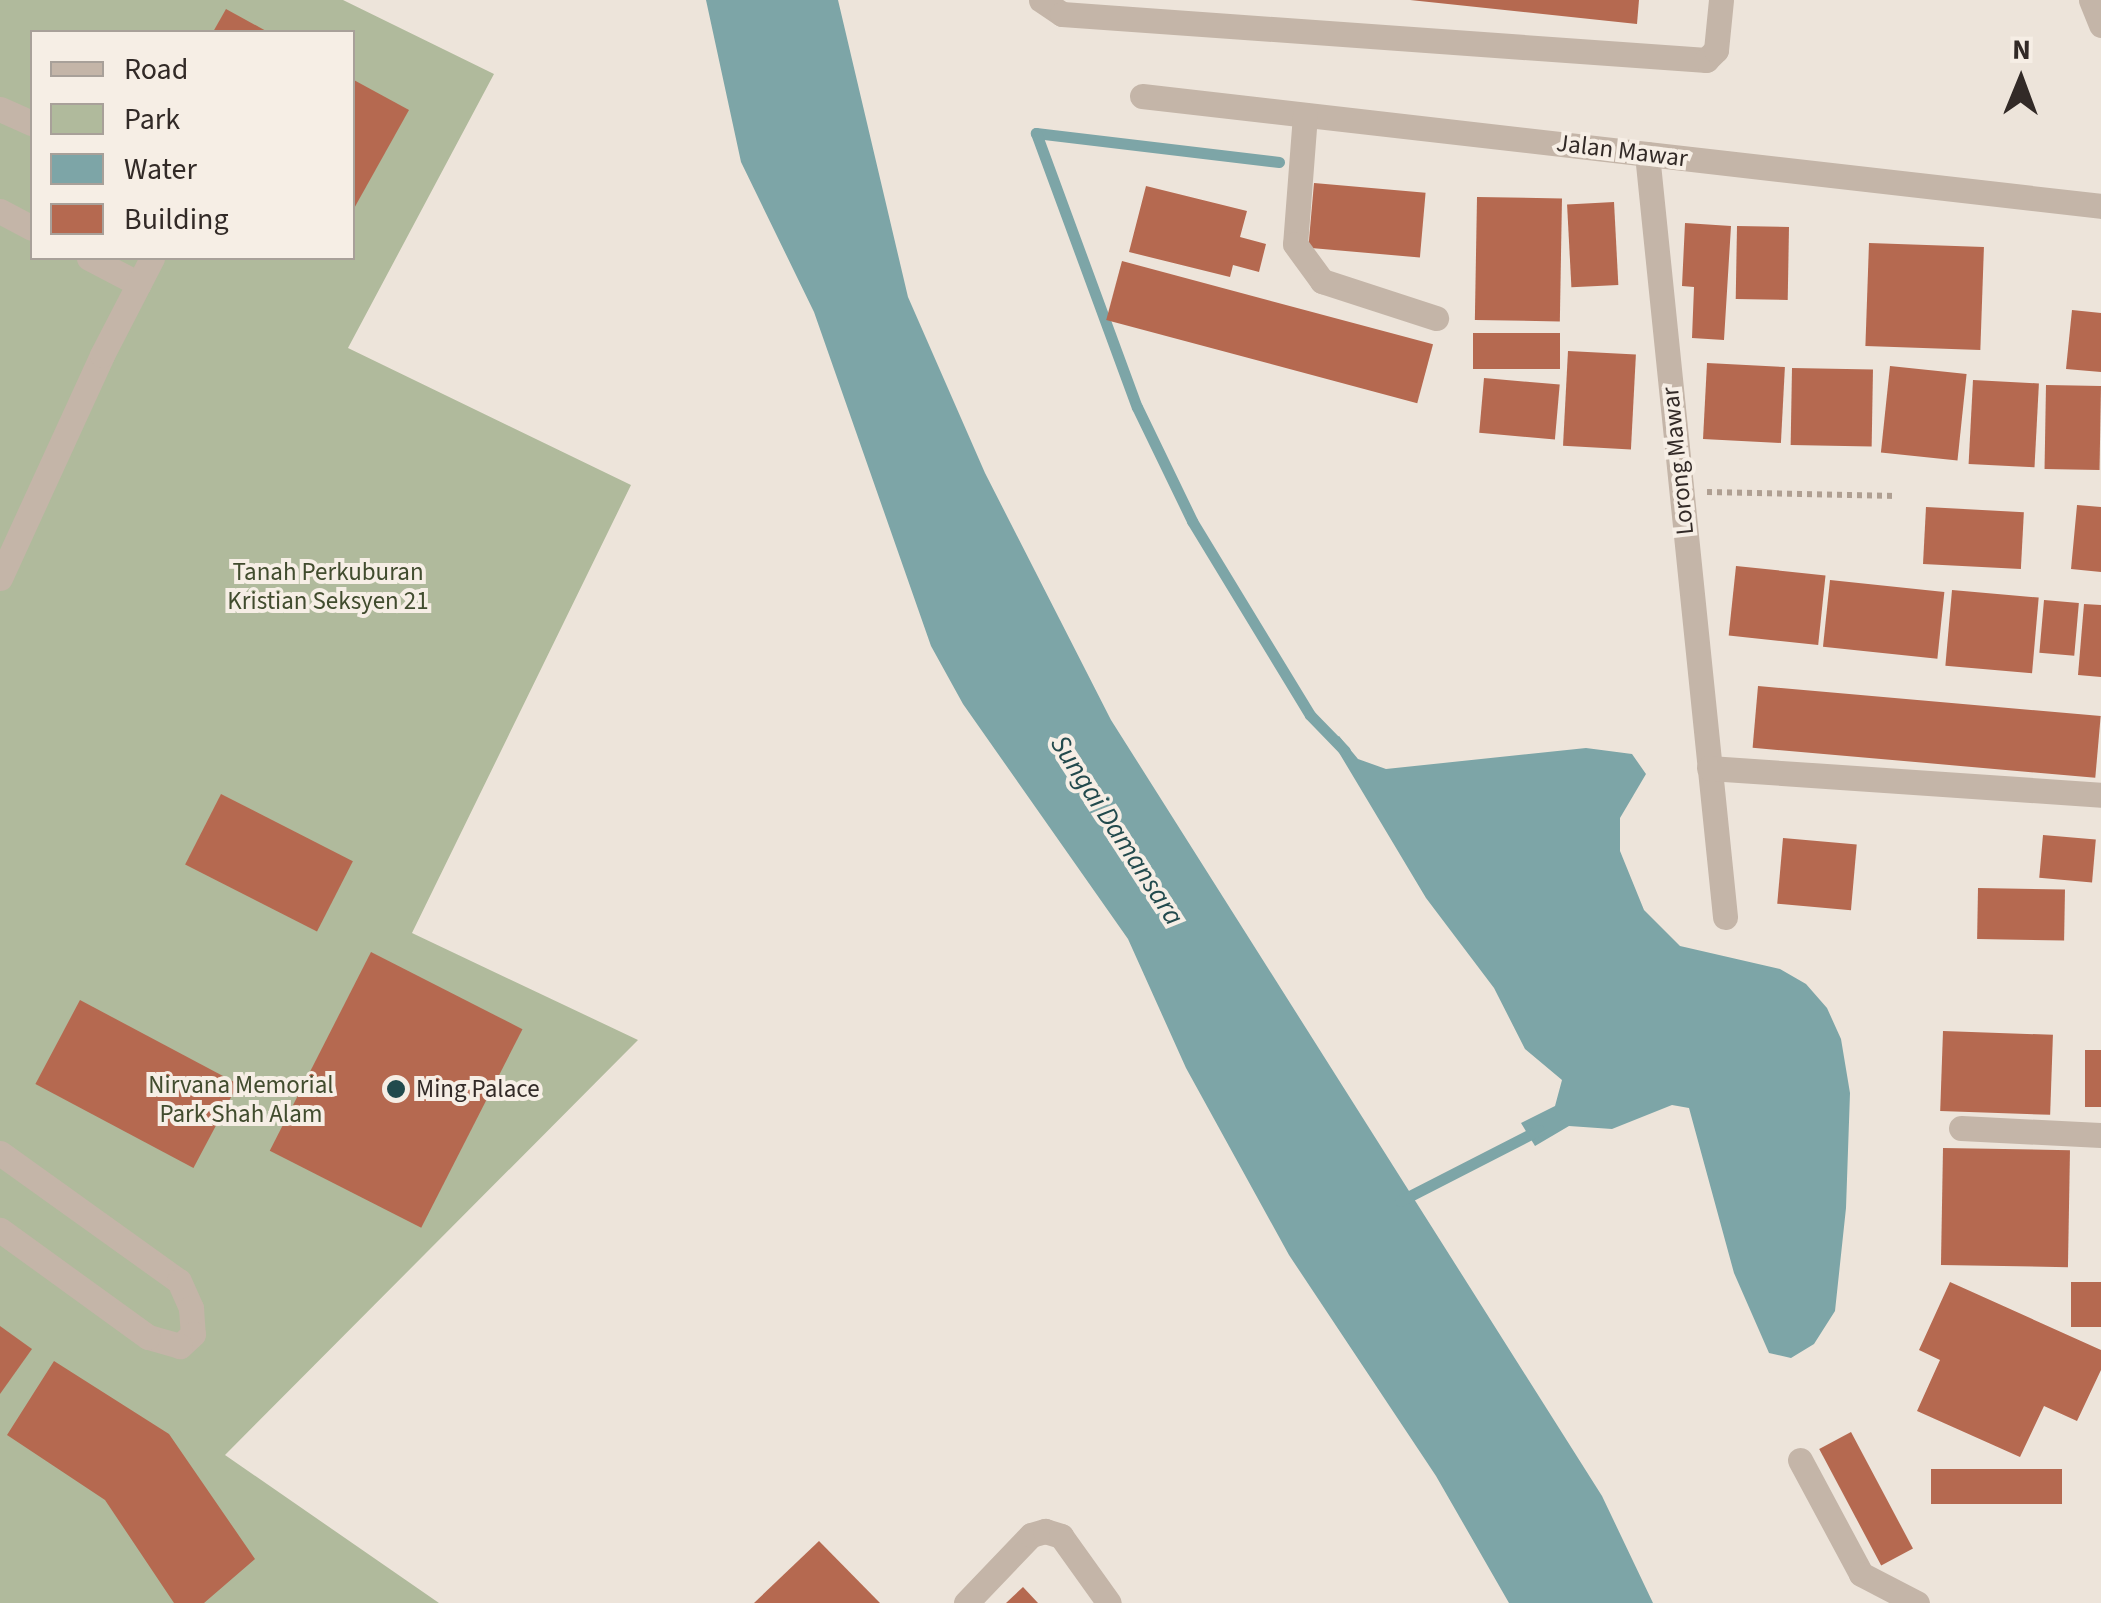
<!DOCTYPE html>
<html>
<head>
<meta charset="utf-8">
<style>
  body { margin:0 }
  #map { position:relative; width:2101px; height:1603px; overflow:hidden; background:#ede4da; font-family:"Source Sans 3",sans-serif }
  div>[style] { position:absolute }
  [style*='--x'] { left:calc(var(--x)*1px); top:calc(var(--y)*1px); width:calc(var(--w)*1px); rotate:calc(var(--a)*1deg) }
  .green>* { inset:0; background:#b0ba9c }
  .water>* { inset:0; background:#7da5a7 }
  .stream>* { height:11px; margin:-5.5px; padding:0 5.5px; transform-origin:5.5px; border-radius:5.5px; background:#7da5a7 }
  .building>* { inset:0; background:#b56950; transform-origin:0 0 }
  .path>* { height:6px; margin-top:-3px; transform-origin:0; background:repeating-linear-gradient(90deg,#af9f92 0 5px,transparent 0 10px) }
  .minor>* { height:25px; margin:-12.5px; padding:0 12.5px; transform-origin:12.5px; border-radius:12.5px; background:#c4b5a8 }
  .dots>* { width:28px; height:28px; translate:-50% -50%; box-sizing:border-box; border:5px solid #f6eee5; border-radius:50% }
  span { translate:-50% -50%; white-space:nowrap; text-align:center; line-height:1.15; -webkit-text-stroke:8px #f6eee5; paint-order:stroke }
  .street-label { font-size:25px; color:#322a27 }
  .park-label { font-size:25px; color:#414c2e }
  .poi-label { font-size:25px; color:#322a27 }
  .left { translate:0 -50%; text-align:left }
  .water-label { font-size:28px; color:#224a4d; font-style:italic }
  .legend { position:absolute; left:30px; top:30px; width:325px; height:230px; box-sizing:border-box; background:#f6eee5; border:2px solid #a8a099; margin:0; padding:12px 18px; list-style:none; font-size:30px; color:#322a27 }
  .legend li { display:flex; align-items:center; gap:20px; height:50px }
  .legend b { width:50px; border:2px solid #a8a099 }
  .north { position:absolute; left:1971px; top:30px; width:100px; height:100px; -webkit-text-stroke:8px #f6eee5; paint-order:stroke; rotate:1deg; font-size:28px; font-weight:700; line-height:40px; text-align:center; color:#322a27 }
  .north::after { content:''; display:block; margin:auto; width:35px; height:45px; background:#322a27; clip-path:polygon(50% 0,100% 100%,50% 72%,0 100%) }
</style>
</head>
<body>
<div id="map">
  <div class="green">
    <div style="clip-path:polygon(evenodd,0 0,343px 0,494px 74px,348px 348px,631px 485px,412px 933px,638px 1040px,225px 1455px,439px 1603px,0 1603px,0 0,32px 32px,352px 32px,352px 258px,32px 258px,32px 32px)"></div>
  </div>
  <div class="water">
    <div style="clip-path:polygon(706px 0,838px 0,908px 297px,985px 473px,1111px 720px,1602px 1496px,1653px 1603px,1509px 1603px,1436px 1476px,1289px 1255px,1186px 1068px,1128px 939px,963px 704px,931px 646px,814px 312px,741px 162px)"></div>
    <div style="clip-path:polygon(1339px 736px,1358px 759px,1386px 769px,1586px 748px,1632px 754px,1646px 774px,1620px 818px,1620px 851px,1644px 910px,1680px 946px,1780px 969px,1806px 984px,1827px 1008px,1841px 1039px,1850px 1093px,1846px 1208px,1835px 1311px,1814px 1344px,1791px 1358px,1769px 1353px,1734px 1273px,1689px 1108px,1672px 1105px,1612px 1129px,1569px 1126px,1535px 1146px,1521px 1123px,1555px 1106px,1562px 1080px,1525px 1049px,1494px 988px,1426px 898px,1332px 741px)"></div>
  </div>
  <div class="stream">
    <div style="--x:1279;--y:162;--w:245;--a:-173.2"></div>
    <div style="--x:1036;--y:133;--w:292;--a:69.8"></div>
    <div style="--x:1137;--y:407;--w:127;--a:64.2"></div>
    <div style="--x:1192;--y:521;--w:227;--a:58.7"></div>
    <div style="--x:1310;--y:715;--w:50;--a:45.8"></div>
    <div style="--x:1400;--y:1201;--w:156;--a:-27.1"></div>
  </div>
  <div class="building">
    <div style="clip-path:polygon(1410px 0,1639px 0,1637px 24px)"></div>
    <div style="clip-path:polygon(226px 9px,268px 32px,213px 32px)"></div>
    <div style="clip-path:polygon(352px 79px,409px 110px,352px 212px)"></div>
    <div style="left:1314px;top:183px;width:112px;height:65px;rotate:5deg"></div>
    <div style="clip-path:polygon(1146px 186px,1247px 211px,1240px 237px,1266px 244px,1259px 272px,1233px 265px,1230px 277px,1129px 252px)"></div>
    <div style="left:1477px;top:197px;width:85px;height:123px;rotate:1deg"></div>
    <div style="left:1614px;top:202px;width:83px;height:47px;rotate:87deg"></div>
    <div style="clip-path:polygon(1685px 223px,1731px 226px,1724px 340px,1692px 338px,1694px 287px,1682px 286px)"></div>
    <div style="left:1737px;top:226px;width:52px;height:73px;rotate:1deg"></div>
    <div style="left:1869px;top:243px;width:115px;height:103px;rotate:2deg"></div>
    <div style="left:1122px;top:261px;width:322px;height:61px;rotate:15deg"></div>
    <div style="clip-path:polygon(2072px 310px,2101px 313px,2101px 372px,2066px 369px)"></div>
    <div style="left:1473px;top:333px;width:87px;height:36px"></div>
    <div style="left:1568px;top:351px;width:68px;height:95px;rotate:3deg"></div>
    <div style="left:1707px;top:363px;width:78px;height:76px;rotate:3deg"></div>
    <div style="left:1890px;top:366px;width:77px;height:87px;rotate:6deg"></div>
    <div style="left:1792px;top:368px;width:81px;height:77px;rotate:1deg"></div>
    <div style="left:1484px;top:378px;width:76px;height:55px;rotate:5deg"></div>
    <div style="left:1973px;top:380px;width:66px;height:84px;rotate:3deg"></div>
    <div style="left:2046px;top:385px;width:55px;height:84px;rotate:1deg"></div>
    <div style="clip-path:polygon(2077px 505px,2101px 507px,2101px 572px,2071px 569px)"></div>
    <div style="left:1926px;top:507px;width:98px;height:57px;rotate:3deg"></div>
    <div style="left:1736px;top:566px;width:90px;height:70px;rotate:6deg"></div>
    <div style="left:1830px;top:580px;width:115px;height:67px;rotate:6deg"></div>
    <div style="left:1952px;top:590px;width:87px;height:76px;rotate:5deg"></div>
    <div style="left:2044px;top:600px;width:35px;height:53px;rotate:5deg"></div>
    <div style="clip-path:polygon(2084px 604px,2101px 605px,2101px 677px,2078px 675px)"></div>
    <div style="left:1758px;top:686px;width:344px;height:62px;rotate:5deg"></div>
    <div style="left:221px;top:794px;width:148px;height:79px;rotate:27deg"></div>
    <div style="left:2043px;top:835px;width:53px;height:43px;rotate:5deg"></div>
    <div style="left:1783px;top:838px;width:74px;height:66px;rotate:5deg"></div>
    <div style="left:1978px;top:888px;width:87px;height:51px;rotate:1deg"></div>
    <div style="left:371px;top:952px;width:170px;height:223px;rotate:27deg"></div>
    <div style="left:80px;top:1000px;width:179px;height:95px;rotate:28deg"></div>
    <div style="left:1943px;top:1031px;width:110px;height:80px;rotate:2deg"></div>
    <div style="left:2085px;top:1050px;width:16px;height:57px"></div>
    <div style="left:1943px;top:1148px;width:127px;height:117px;rotate:1deg"></div>
    <div style="clip-path:polygon(1950px 1282px,2101px 1350px,2101px 1370px,2077px 1421px,2044px 1406px,2020px 1457px,1917px 1411px,1940px 1360px,1919px 1350px)"></div>
    <div style="left:2101px;top:1282px;width:45px;height:30px;rotate:90deg"></div>
    <div style="clip-path:polygon(0 1326px,32px 1349px,0 1394px)"></div>
    <div style="clip-path:polygon(54px 1361px,169px 1434px,255px 1559px,204px 1603px,174px 1603px,105px 1500px,7px 1435px)"></div>
    <div style="left:1851px;top:1432px;width:132px;height:36px;rotate:62deg"></div>
    <div style="left:2062px;top:1469px;width:35px;height:131px;rotate:90deg"></div>
    <div style="clip-path:polygon(819px 1541px,880px 1603px,754px 1603px)"></div>
    <div style="clip-path:polygon(1023px 1587px,1038px 1603px,1006px 1603px)"></div>
  </div>
  <div class="path">
    <div style="--x:1707;--y:492;--w:190;--a:1.2"></div>
  </div>
  <div class="minor">
    <div style="--x:1041;--y:0;--w:25;--a:34"></div>
    <div style="--x:1062;--y:14;--w:646;--a:4.09"></div>
    <div style="--x:1706;--y:60;--w:14;--a:-45"></div>
    <div style="--x:1716;--y:50;--w:50;--a:-84.3"></div>
    <div style="--x:2091;--y:0;--w:27;--a:68"></div>
    <div style="--x:1142;--y:96;--w:965;--a:6.54"></div>
    <div style="--x:0;--y:109;--w:35;--a:24"></div>
    <div style="--x:1305;--y:115;--w:129;--a:94.4"></div>
    <div style="--x:1295;--y:244;--w:46;--a:53.9"></div>
    <div style="--x:1322;--y:281;--w:120;--a:18"></div>
    <div style="--x:1647;--y:154;--w:767;--a:84.16"></div>
    <div style="--x:0;--y:211;--w:36;--a:28"></div>
    <div style="--x:89;--y:258;--w:56;--a:27.5"></div>
    <div style="--x:0;--y:578;--w:245;--a:-65.4"></div>
    <div style="--x:102;--y:355;--w:109;--a:-62.7"></div>
    <div style="--x:1709;--y:768;--w:393;--a:3.9"></div>
    <div style="--x:1961;--y:1128;--w:140;--a:2.9"></div>
    <div style="--x:0;--y:1153;--w:220;--a:35.6"></div>
    <div style="--x:179;--y:1281;--w:30;--a:66"></div>
    <div style="--x:191;--y:1308;--w:26;--a:86"></div>
    <div style="--x:193;--y:1334;--w:18;--a:137"></div>
    <div style="--x:180;--y:1346;--w:33;--a:-164"></div>
    <div style="--x:148;--y:1337;--w:183;--a:-144.1"></div>
    <div style="--x:1800;--y:1460;--w:129;--a:61.8"></div>
    <div style="--x:1861;--y:1574;--w:63;--a:27.4"></div>
    <div style="--x:966;--y:1603;--w:94;--a:-46.3"></div>
    <div style="--x:1031;--y:1535;--w:15;--a:-16"></div>
    <div style="--x:1045;--y:1531;--w:17;--a:17"></div>
    <div style="--x:1061;--y:1536;--w:82;--a:54.4"></div>
  </div>
  <div class="dots">
    <div style="left:396px;top:1089px;background:#224a4d"></div>
  </div>
  <div class="street-label">
    <span style="left:1622px;top:151px;rotate:7deg">Jalan Mawar</span>
    <span style="left:1678px;top:461px;rotate:-96deg">Lorong Mawar</span>
  </div>
  <div class="park-label">
    <span style="left:328px;top:587px">Tanah Perkuburan<br>Kristian Seksyen 21</span>
    <span style="left:241px;top:1100px">Nirvana Memorial<br>Park Shah Alam</span>
  </div>
  <div class="poi-label">
    <span class="left" style="left:416px;top:1089px">Ming Palace</span>
  </div>
  <div class="water-label">
    <span style="left:1117px;top:830px;rotate:57deg">Sungai Damansara</span>
  </div>
  <ul class="legend">
  <li><b style="height:12px;background:#c4b5a8"></b>Road</li>
  <li><b style="height:28px;background:#b0ba9c"></b>Park</li>
  <li><b style="height:28px;background:#7da5a7"></b>Water</li>
  <li><b style="height:28px;background:#b56950"></b>Building</li>
  </ul>
  <div class="north">N</div>
</div>
</body>
</html>
